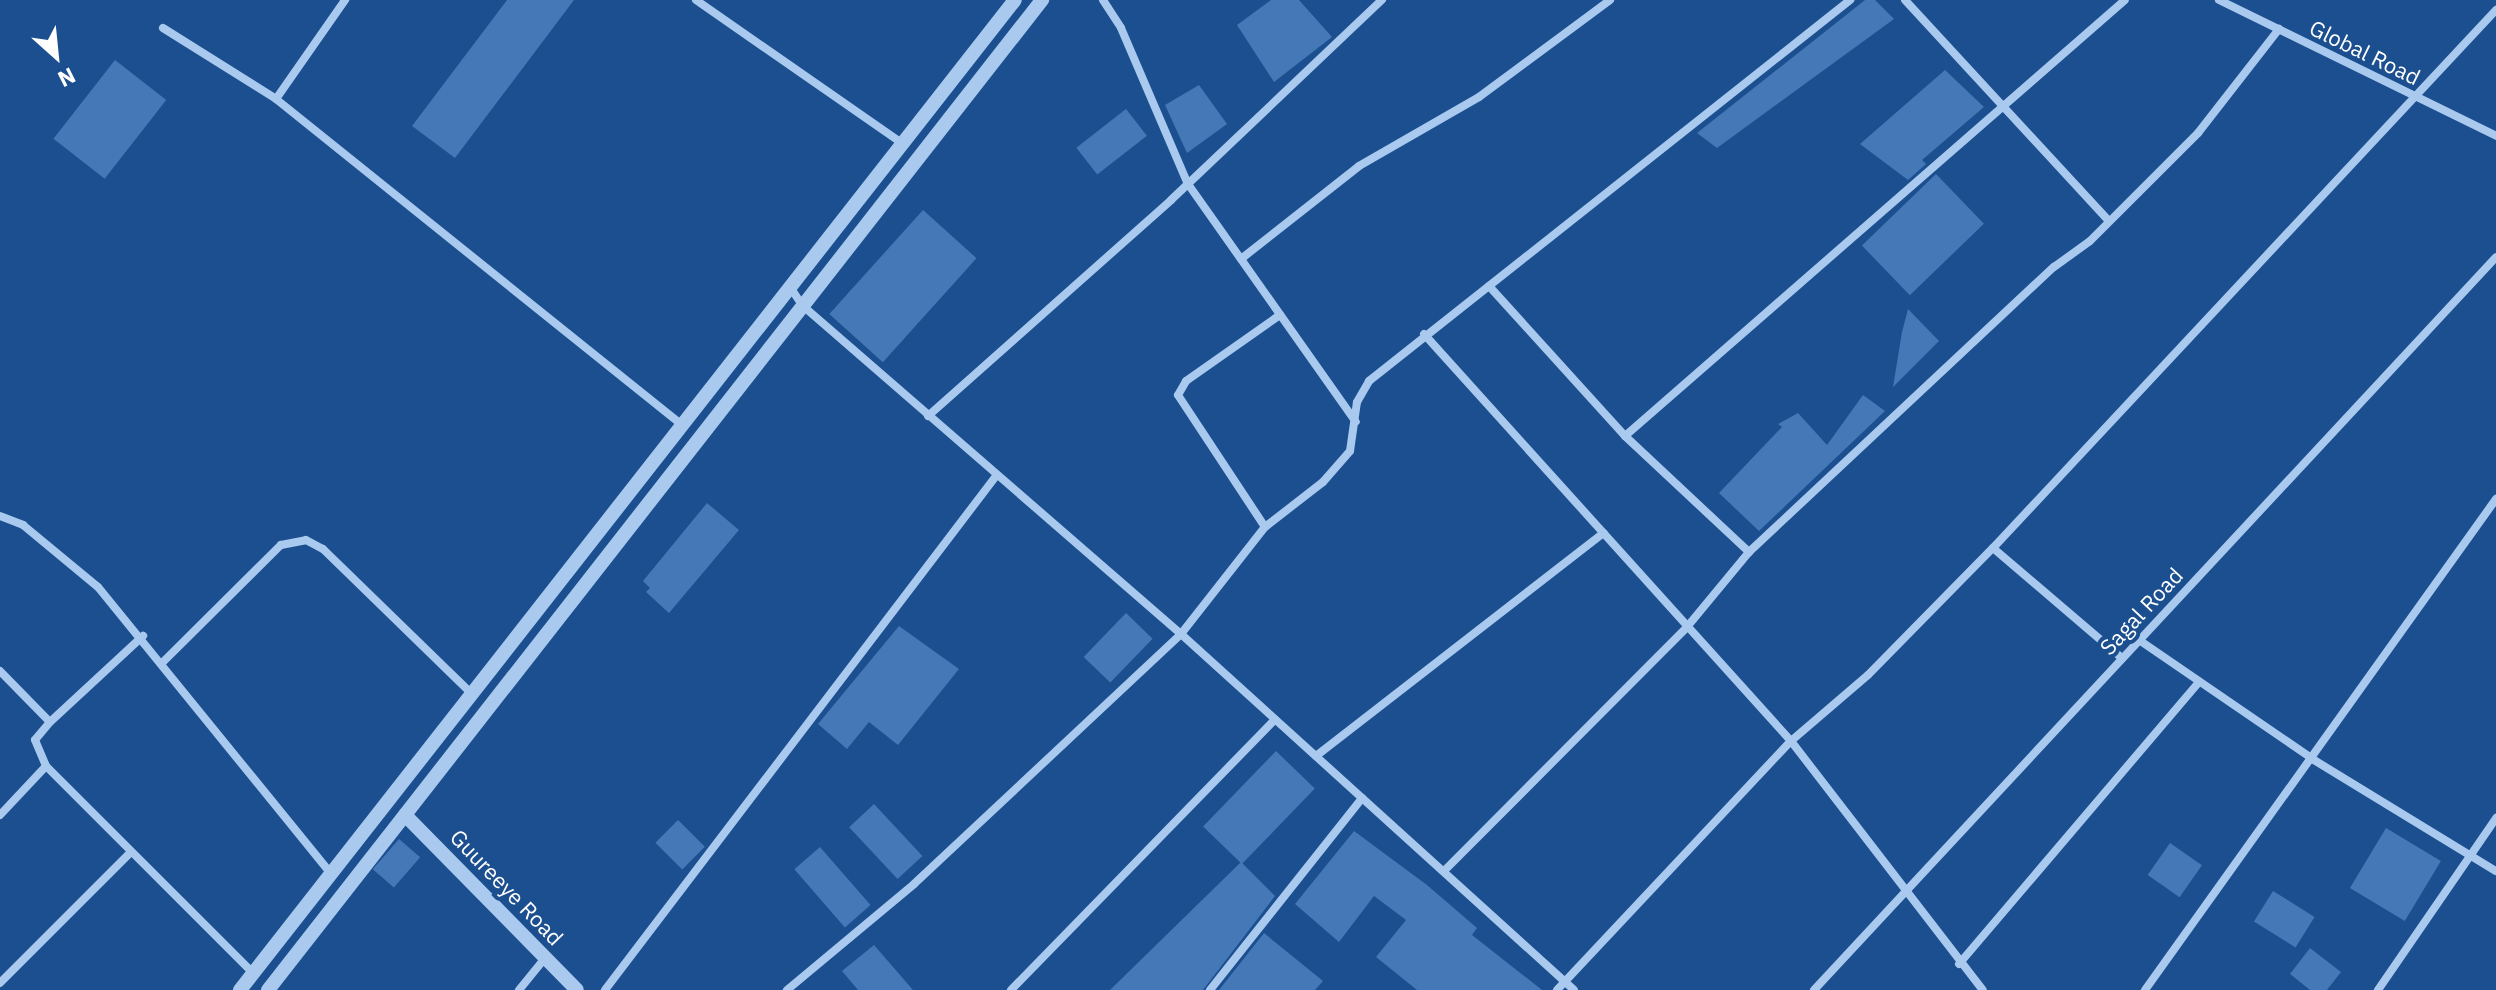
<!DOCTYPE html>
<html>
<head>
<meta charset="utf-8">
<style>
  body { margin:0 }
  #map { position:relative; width:2496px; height:990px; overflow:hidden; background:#1b4f8f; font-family:"IBM Plex Sans",sans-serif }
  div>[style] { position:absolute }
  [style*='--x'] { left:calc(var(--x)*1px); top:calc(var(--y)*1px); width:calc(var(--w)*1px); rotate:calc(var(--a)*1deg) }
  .building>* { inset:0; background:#4478b7; transform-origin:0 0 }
  .minor>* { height:8px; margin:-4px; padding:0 4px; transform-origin:4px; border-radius:4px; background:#a9c9ee }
  .tertiary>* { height:14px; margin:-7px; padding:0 7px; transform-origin:7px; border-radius:7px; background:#a9c9ee }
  span { translate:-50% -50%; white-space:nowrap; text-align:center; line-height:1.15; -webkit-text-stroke:8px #1b4f8f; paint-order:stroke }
  .street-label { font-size:22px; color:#fff }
  .north { position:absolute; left:16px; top:16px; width:80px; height:80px; -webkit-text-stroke:6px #1b4f8f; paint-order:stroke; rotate:153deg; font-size:22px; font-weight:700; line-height:32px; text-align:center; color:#fff }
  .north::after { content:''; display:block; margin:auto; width:28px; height:36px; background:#fff; clip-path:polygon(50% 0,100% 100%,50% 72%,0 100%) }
</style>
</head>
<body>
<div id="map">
  <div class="building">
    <div style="clip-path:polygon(507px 0,574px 0,455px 158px,412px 126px)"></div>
    <div style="clip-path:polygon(1271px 0,1299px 0,1332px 37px,1274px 82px,1237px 25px)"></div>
    <div style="clip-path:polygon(1865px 0,1875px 0,1894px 19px,1717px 148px,1697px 133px)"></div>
    <div style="left:115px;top:60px;width:65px;height:100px;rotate:38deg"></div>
    <div style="clip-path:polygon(1945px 70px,1984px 107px,1922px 160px,1926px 164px,1908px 180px,1860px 144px)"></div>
    <div style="clip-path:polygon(1199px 85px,1227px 124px,1187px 153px,1165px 105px)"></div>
    <div style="left:1126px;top:109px;width:34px;height:63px;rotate:52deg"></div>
    <div style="left:1936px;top:174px;width:69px;height:103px;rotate:46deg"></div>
    <div style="left:923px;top:210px;width:72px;height:140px;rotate:42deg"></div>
    <div style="clip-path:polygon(1908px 309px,1939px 341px,1893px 387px,1902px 332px)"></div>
    <div style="clip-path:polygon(1863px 395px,1885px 411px,1759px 531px,1719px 493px,1782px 427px,1778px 424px,1798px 413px,1827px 445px)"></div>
    <div style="clip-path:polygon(707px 503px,739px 530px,669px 613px,646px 592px,650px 588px,643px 581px)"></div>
    <div style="left:1126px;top:613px;width:37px;height:61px;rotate:44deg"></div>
    <div style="clip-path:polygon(899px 626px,959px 669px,898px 745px,869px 722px,847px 749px,818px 724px)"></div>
    <div style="left:1276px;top:751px;width:54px;height:105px;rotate:44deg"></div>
    <div style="left:874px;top:804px;width:71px;height:34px;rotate:47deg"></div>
    <div style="left:678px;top:820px;width:38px;height:32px;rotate:45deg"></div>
    <div style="left:2386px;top:828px;width:64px;height:70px;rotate:31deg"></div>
    <div style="clip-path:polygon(1354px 831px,1427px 885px,1477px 928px,1472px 935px,1542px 990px,1417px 990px,1376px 957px,1406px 920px,1374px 896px,1339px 942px,1295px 904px)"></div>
    <div style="left:399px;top:839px;width:28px;height:40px;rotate:41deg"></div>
    <div style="left:2170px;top:843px;width:39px;height:39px;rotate:35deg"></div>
    <div style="left:820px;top:847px;width:77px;height:34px;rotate:49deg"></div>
    <div style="clip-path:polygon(1241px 862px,1275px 896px,1203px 990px,1110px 990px)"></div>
    <div style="left:2273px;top:891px;width:49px;height:36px;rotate:32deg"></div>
    <div style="clip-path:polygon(1264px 933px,1323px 981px,1315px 990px,1219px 990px)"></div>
    <div style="clip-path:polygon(874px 945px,913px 990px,858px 990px,842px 971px)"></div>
    <div style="clip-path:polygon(2310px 948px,2341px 972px,2327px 990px,2310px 990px,2290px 974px)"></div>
  </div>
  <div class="minor">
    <div style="--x:696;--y:0;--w:251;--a:34.8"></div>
    <div style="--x:1103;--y:0;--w:33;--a:57"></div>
    <div style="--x:1121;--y:28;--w:170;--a:66.8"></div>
    <div style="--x:1188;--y:184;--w:291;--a:54.8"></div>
    <div style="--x:1905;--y:0;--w:298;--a:47.3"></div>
    <div style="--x:2219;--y:0;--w:309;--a:26.1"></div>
    <div style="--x:163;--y:28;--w:133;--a:32.1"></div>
    <div style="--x:276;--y:99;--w:521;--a:38.76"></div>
    <div style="--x:276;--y:99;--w:121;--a:-55.1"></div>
    <div style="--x:1241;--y:259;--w:150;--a:-38.2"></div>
    <div style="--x:1359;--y:166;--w:138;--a:-29.9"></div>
    <div style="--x:1479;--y:97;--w:163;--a:-36.5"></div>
    <div style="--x:1489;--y:286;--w:202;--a:47.8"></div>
    <div style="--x:1625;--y:436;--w:170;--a:43.1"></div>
    <div style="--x:790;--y:287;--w:23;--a:56"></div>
    <div style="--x:803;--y:306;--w:500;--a:40.95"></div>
    <div style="--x:1181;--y:634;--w:530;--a:42.17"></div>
    <div style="--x:1424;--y:334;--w:548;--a:47.96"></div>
    <div style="--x:1791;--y:741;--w:314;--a:52.4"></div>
    <div style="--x:928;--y:416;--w:325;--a:-41.6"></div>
    <div style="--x:1171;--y:200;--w:291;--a:-43.5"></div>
    <div style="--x:1625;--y:436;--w:663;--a:-41.09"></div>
    <div style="--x:0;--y:516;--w:25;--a:21"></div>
    <div style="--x:23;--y:525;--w:97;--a:39.6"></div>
    <div style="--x:98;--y:587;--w:370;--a:50.9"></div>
    <div style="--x:1265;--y:527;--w:158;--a:-123.4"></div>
    <div style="--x:1178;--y:395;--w:16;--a:-60"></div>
    <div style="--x:1186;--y:381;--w:115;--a:-35.1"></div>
    <div style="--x:1993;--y:548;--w:170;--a:40.5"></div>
    <div style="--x:2139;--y:640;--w:212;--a:34.4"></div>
    <div style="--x:2314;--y:760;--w:213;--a:31.4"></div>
    <div style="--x:163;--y:662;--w:166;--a:-44.8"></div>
    <div style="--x:281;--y:545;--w:25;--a:-11"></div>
    <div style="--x:306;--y:540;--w:19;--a:28"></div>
    <div style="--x:323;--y:549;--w:208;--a:44.2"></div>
    <div style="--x:0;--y:671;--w:71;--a:45.6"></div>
    <div style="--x:50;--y:722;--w:23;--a:130"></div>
    <div style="--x:35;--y:740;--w:28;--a:67"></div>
    <div style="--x:46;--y:766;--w:293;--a:45"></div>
    <div style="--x:50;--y:722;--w:127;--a:-42.8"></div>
    <div style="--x:1316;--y:756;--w:364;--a:-37.8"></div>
    <div style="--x:0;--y:815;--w:67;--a:-46.8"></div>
    <div style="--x:1444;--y:871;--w:344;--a:-45.1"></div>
    <div style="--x:1687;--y:627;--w:97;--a:-50.4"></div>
    <div style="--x:1749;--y:552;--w:417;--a:-43.1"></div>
    <div style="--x:2054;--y:267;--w:44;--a:-35.8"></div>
    <div style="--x:2090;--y:241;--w:153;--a:-45"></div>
    <div style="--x:2198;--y:133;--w:132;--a:-52.1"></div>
    <div style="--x:1959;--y:964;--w:370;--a:-49.6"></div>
    <div style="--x:0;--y:983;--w:185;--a:-45"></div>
    <div style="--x:519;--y:990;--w:41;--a:-50.9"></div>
    <div style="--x:605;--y:990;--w:646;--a:-52.74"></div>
    <div style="--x:787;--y:990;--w:165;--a:-39.8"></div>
    <div style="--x:914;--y:884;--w:366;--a:-43.1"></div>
    <div style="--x:1181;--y:634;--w:136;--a:-51.9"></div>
    <div style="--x:1265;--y:527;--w:73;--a:-37.8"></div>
    <div style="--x:1323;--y:482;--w:41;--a:-48.9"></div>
    <div style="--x:1350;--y:451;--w:49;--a:-81.9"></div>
    <div style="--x:1357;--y:402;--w:24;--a:-60"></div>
    <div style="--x:1369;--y:381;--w:614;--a:-38.38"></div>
    <div style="--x:1011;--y:990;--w:378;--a:-45.7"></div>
    <div style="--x:1210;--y:990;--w:245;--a:-51.6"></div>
    <div style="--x:1557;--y:990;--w:342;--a:-46.8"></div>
    <div style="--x:1791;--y:741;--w:101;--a:-40.6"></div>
    <div style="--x:1868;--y:675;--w:178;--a:-45.5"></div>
    <div style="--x:1993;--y:548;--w:737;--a:-46.93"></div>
    <div style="--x:1814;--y:990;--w:1001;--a:-47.06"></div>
    <div style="--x:2145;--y:990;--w:604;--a:-54.44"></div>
    <div style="--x:2378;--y:990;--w:209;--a:-55.5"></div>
  </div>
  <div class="tertiary">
    <div style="--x:405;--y:815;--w:245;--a:45.5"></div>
    <div style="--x:240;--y:990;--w:1257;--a:-51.95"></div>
    <div style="--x:268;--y:990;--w:1257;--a:-51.98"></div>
  </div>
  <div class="street-label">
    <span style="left:2365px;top:52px;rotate:26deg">Global Road</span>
    <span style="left:2141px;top:611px;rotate:-47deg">Sagal Road</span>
    <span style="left:507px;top:887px;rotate:46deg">Guureeye Road</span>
  </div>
  <div class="north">N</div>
</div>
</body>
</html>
